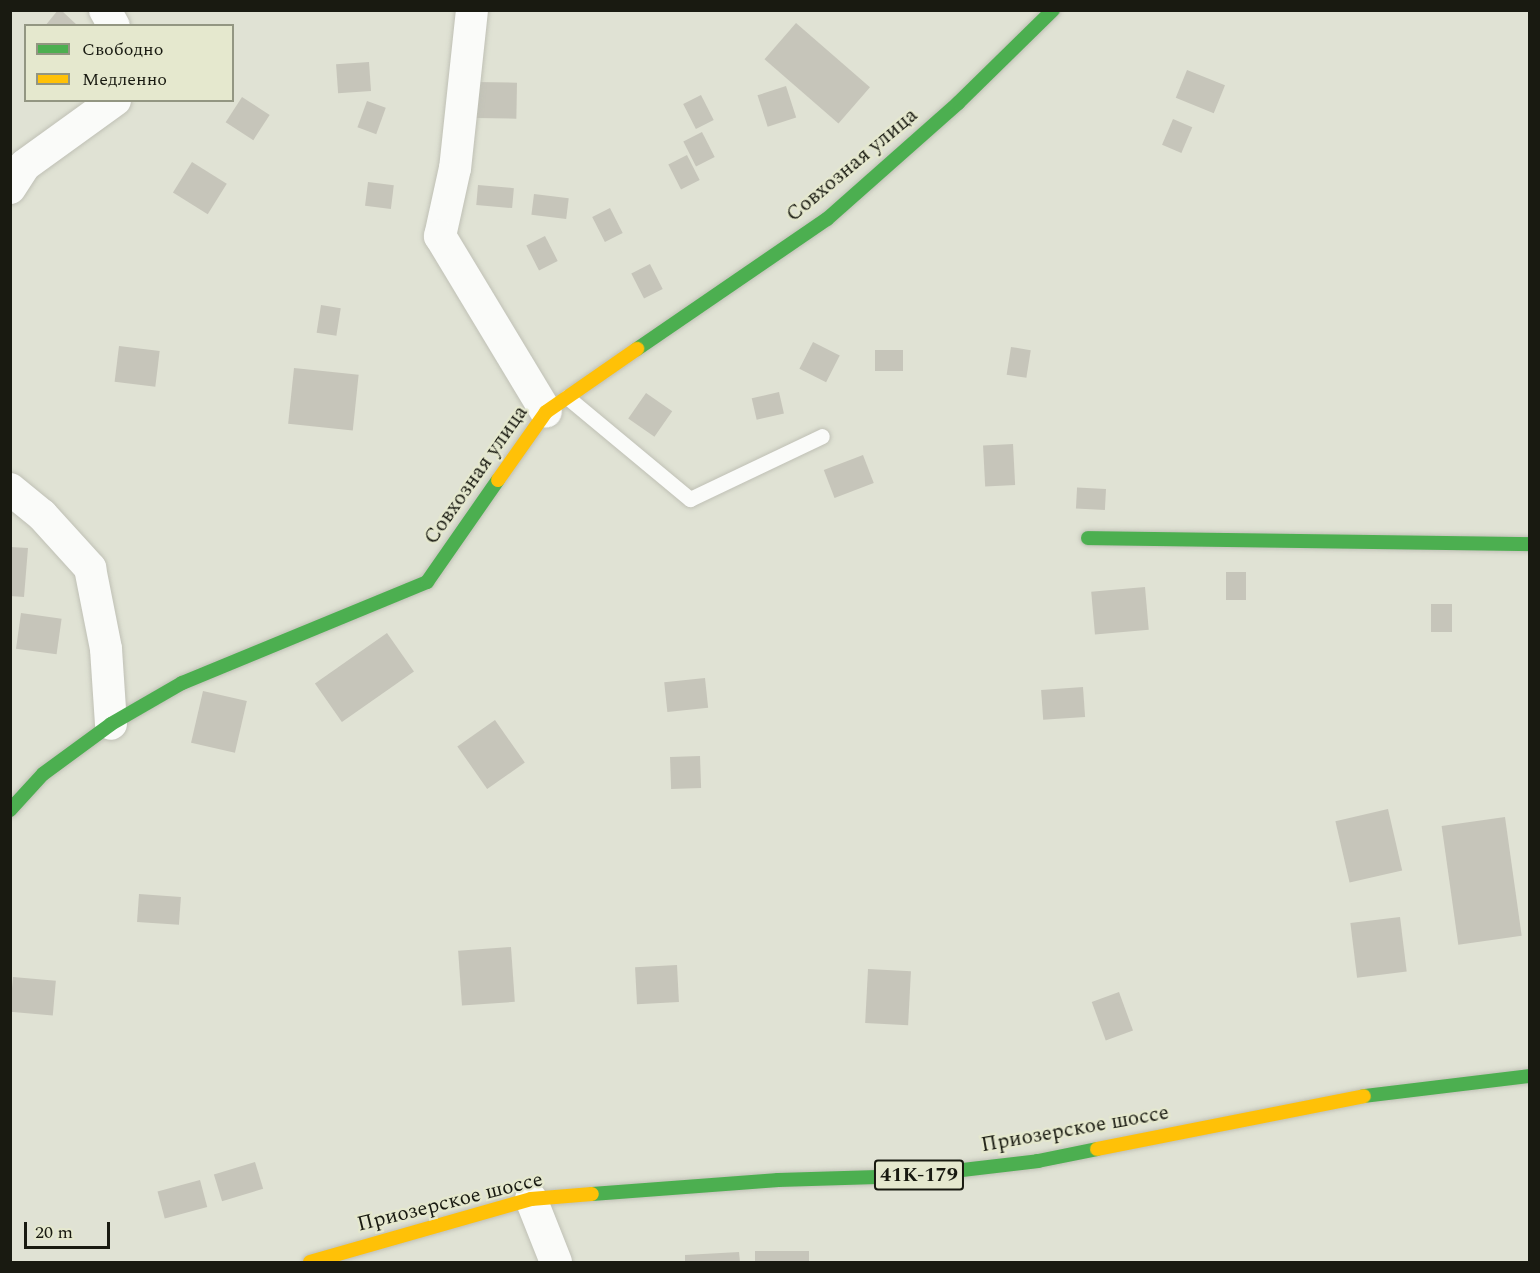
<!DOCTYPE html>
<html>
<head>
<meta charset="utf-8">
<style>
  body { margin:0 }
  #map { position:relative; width:1540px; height:1273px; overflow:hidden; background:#e0e2d4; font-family:Spectral,serif }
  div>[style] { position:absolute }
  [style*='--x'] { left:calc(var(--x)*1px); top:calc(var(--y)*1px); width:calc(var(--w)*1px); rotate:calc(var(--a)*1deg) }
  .building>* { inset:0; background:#c6c5ba; transform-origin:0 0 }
  .roads { filter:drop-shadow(0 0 2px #bfc0b5) drop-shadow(0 0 2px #bfc0b5) }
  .lane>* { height:15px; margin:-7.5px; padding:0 7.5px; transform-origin:7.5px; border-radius:7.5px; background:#fafbf9 }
  .street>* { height:32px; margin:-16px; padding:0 16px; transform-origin:16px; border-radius:16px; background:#fafbf9 }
  .fast>* { height:14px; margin:-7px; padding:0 7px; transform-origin:7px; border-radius:7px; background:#4caf50 }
  .slow>* { height:14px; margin:-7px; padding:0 7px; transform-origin:7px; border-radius:7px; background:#ffc107 }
  span { translate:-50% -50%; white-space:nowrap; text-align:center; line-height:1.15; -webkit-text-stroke:4.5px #e5e8ce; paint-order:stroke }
  .shield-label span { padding:2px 4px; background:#e5e8ce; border:2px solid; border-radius:4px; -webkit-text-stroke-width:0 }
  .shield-label { font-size:20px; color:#191a11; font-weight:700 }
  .street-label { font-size:21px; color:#191a11 }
  .frame { position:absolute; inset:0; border:12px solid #191a11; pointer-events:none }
  .legend { position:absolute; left:24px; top:24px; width:210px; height:78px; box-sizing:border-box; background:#e5e8ce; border:2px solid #939682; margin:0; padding:8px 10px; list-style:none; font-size:18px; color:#191a11 }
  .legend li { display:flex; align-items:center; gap:12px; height:30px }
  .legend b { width:30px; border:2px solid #939682 }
  .scale { position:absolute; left:24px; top:1222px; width:86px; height:27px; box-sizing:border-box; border:3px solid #191a11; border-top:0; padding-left:8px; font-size:18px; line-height:21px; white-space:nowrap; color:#191a11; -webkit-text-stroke:4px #e5e8ce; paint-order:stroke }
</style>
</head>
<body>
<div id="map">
  <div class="building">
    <div style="clip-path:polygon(58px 10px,61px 10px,78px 26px,45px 26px)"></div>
    <div style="left:796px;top:23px;width:98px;height:48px;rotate:41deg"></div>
    <div style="left:369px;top:62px;width:29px;height:33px;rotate:86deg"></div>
    <div style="left:1187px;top:70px;width:41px;height:30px;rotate:22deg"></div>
    <div style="left:476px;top:82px;width:41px;height:36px;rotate:1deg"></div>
    <div style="left:786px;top:86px;width:33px;height:30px;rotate:72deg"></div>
    <div style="left:701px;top:95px;width:28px;height:20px;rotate:63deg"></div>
    <div style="left:242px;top:97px;width:33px;height:30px;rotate:33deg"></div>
    <div style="left:367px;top:101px;width:20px;height:28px;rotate:20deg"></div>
    <div style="left:1173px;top:119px;width:21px;height:28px;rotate:23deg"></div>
    <div style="left:702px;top:132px;width:28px;height:21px;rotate:63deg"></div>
    <div style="left:687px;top:155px;width:28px;height:21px;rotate:63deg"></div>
    <div style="left:192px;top:162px;width:41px;height:36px;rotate:32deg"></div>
    <div style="left:368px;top:182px;width:26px;height:24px;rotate:7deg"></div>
    <div style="left:478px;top:185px;width:36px;height:20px;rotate:5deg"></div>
    <div style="left:534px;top:194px;width:35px;height:21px;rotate:7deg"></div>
    <div style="left:610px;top:208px;width:28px;height:20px;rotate:63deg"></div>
    <div style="left:545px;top:236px;width:28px;height:21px;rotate:63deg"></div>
    <div style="left:650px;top:264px;width:28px;height:21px;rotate:63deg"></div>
    <div style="left:321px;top:305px;width:20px;height:28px;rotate:9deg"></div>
    <div style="left:813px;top:342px;width:30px;height:30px;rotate:27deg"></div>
    <div style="left:119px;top:346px;width:41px;height:36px;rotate:7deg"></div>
    <div style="left:1011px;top:347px;width:20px;height:28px;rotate:9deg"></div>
    <div style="left:875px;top:350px;width:28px;height:21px"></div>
    <div style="left:294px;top:368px;width:65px;height:56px;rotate:6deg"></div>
    <div style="left:779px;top:392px;width:22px;height:28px;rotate:77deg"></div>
    <div style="left:646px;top:393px;width:32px;height:31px;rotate:35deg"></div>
    <div style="left:1013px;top:444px;width:41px;height:30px;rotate:87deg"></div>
    <div style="left:863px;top:455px;width:30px;height:42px;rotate:69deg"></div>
    <div style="left:1106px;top:489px;width:21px;height:29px;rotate:93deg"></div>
    <div style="clip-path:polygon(10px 547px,28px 548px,24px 597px,10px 596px)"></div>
    <div style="left:1226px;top:572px;width:20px;height:28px"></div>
    <div style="left:1145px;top:587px;width:43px;height:54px;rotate:85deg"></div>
    <div style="left:1431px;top:604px;width:21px;height:28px"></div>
    <div style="left:21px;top:613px;width:41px;height:36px;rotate:8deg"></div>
    <div style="left:387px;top:633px;width:47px;height:88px;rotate:55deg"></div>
    <div style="left:705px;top:678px;width:30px;height:41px;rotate:84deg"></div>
    <div style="left:1083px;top:687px;width:30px;height:42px;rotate:86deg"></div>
    <div style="left:203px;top:691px;width:45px;height:53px;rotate:13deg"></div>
    <div style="left:495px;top:720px;width:52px;height:46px;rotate:55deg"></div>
    <div style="left:700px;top:756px;width:32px;height:30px;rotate:88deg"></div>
    <div style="left:1388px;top:809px;width:63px;height:54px;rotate:77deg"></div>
    <div style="left:1505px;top:817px;width:120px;height:64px;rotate:82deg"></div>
    <div style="left:139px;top:894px;width:42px;height:28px;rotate:4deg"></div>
    <div style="left:1400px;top:917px;width:55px;height:50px;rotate:83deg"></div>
    <div style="left:511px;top:947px;width:55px;height:53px;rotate:86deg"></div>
    <div style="left:677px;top:965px;width:37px;height:42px;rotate:87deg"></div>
    <div style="left:868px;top:969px;width:43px;height:54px;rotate:3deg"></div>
    <div style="left:13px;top:977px;width:43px;height:35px;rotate:5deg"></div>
    <div style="left:1119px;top:992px;width:41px;height:29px;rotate:70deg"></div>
    <div style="left:255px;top:1162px;width:28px;height:43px;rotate:73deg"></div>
    <div style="left:200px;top:1180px;width:28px;height:44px;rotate:75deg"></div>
    <div style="left:809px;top:1251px;width:11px;height:54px;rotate:90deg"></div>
    <div style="clip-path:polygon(739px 1252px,740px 1262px,685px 1262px,685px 1255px)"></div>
  </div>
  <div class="roads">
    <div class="lane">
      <div style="--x:567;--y:397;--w:160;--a:39.7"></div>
      <div style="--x:690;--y:499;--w:146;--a:-25.5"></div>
    </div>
    <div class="street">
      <div style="--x:105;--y:10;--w:18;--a:61"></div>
      <div style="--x:472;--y:10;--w:159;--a:96.1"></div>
      <div style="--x:455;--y:168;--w:70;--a:102.4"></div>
      <div style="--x:440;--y:236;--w:205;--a:58.9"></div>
      <div style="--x:10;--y:188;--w:27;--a:-57"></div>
      <div style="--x:25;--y:165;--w:111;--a:-35.8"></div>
      <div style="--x:10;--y:489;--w:41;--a:39.1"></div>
      <div style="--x:42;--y:515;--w:72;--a:47.8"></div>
      <div style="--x:90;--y:568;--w:83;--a:78.8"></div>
      <div style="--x:106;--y:649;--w:75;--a:86.2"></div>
      <div style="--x:531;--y:1199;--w:68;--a:68.4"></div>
    </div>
    <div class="fast">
      <div style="--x:637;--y:349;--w:230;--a:-34.4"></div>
      <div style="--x:827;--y:219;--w:175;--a:-41.5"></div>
      <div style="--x:958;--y:103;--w:133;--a:-44.4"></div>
      <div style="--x:1088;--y:538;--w:442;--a:0.8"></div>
      <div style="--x:10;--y:810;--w:49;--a:-47.5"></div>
      <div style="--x:43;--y:774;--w:84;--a:-36.3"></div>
      <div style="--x:111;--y:724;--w:82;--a:-30"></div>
      <div style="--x:182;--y:683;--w:265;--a:-22.4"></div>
      <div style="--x:427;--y:582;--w:124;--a:-55.2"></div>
      <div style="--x:1364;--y:1096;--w:167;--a:-6.9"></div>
      <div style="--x:592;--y:1194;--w:187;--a:-4.3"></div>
      <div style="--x:778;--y:1180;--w:133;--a:-1.7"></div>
      <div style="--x:911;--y:1176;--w:128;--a:-6.7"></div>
      <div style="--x:1038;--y:1161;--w:60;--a:-11.5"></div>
    </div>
    <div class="slow">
      <div style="--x:498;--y:480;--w:83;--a:-54.8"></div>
      <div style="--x:546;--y:412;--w:111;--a:-34.7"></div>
      <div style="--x:1097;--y:1149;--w:272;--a:-11.2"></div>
      <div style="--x:310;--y:1262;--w:230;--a:-15.9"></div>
      <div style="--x:531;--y:1199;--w:61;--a:-4.7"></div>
    </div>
  </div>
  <div class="shield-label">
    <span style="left:919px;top:1175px">41К-179</span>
  </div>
  <div class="street-label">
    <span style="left:852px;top:165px;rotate:-40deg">Совхозная улица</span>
    <span style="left:476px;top:475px;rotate:-55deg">Совхозная улица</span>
    <span style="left:1075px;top:1129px;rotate:-10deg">Приозерское шоссе</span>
    <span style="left:450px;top:1202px;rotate:-14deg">Приозерское шоссе</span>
  </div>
  <div class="frame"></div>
  <ul class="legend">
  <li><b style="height:8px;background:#4caf50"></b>Свободно</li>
  <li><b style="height:8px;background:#ffc107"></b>Медленно</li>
  </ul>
  <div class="scale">20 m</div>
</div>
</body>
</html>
